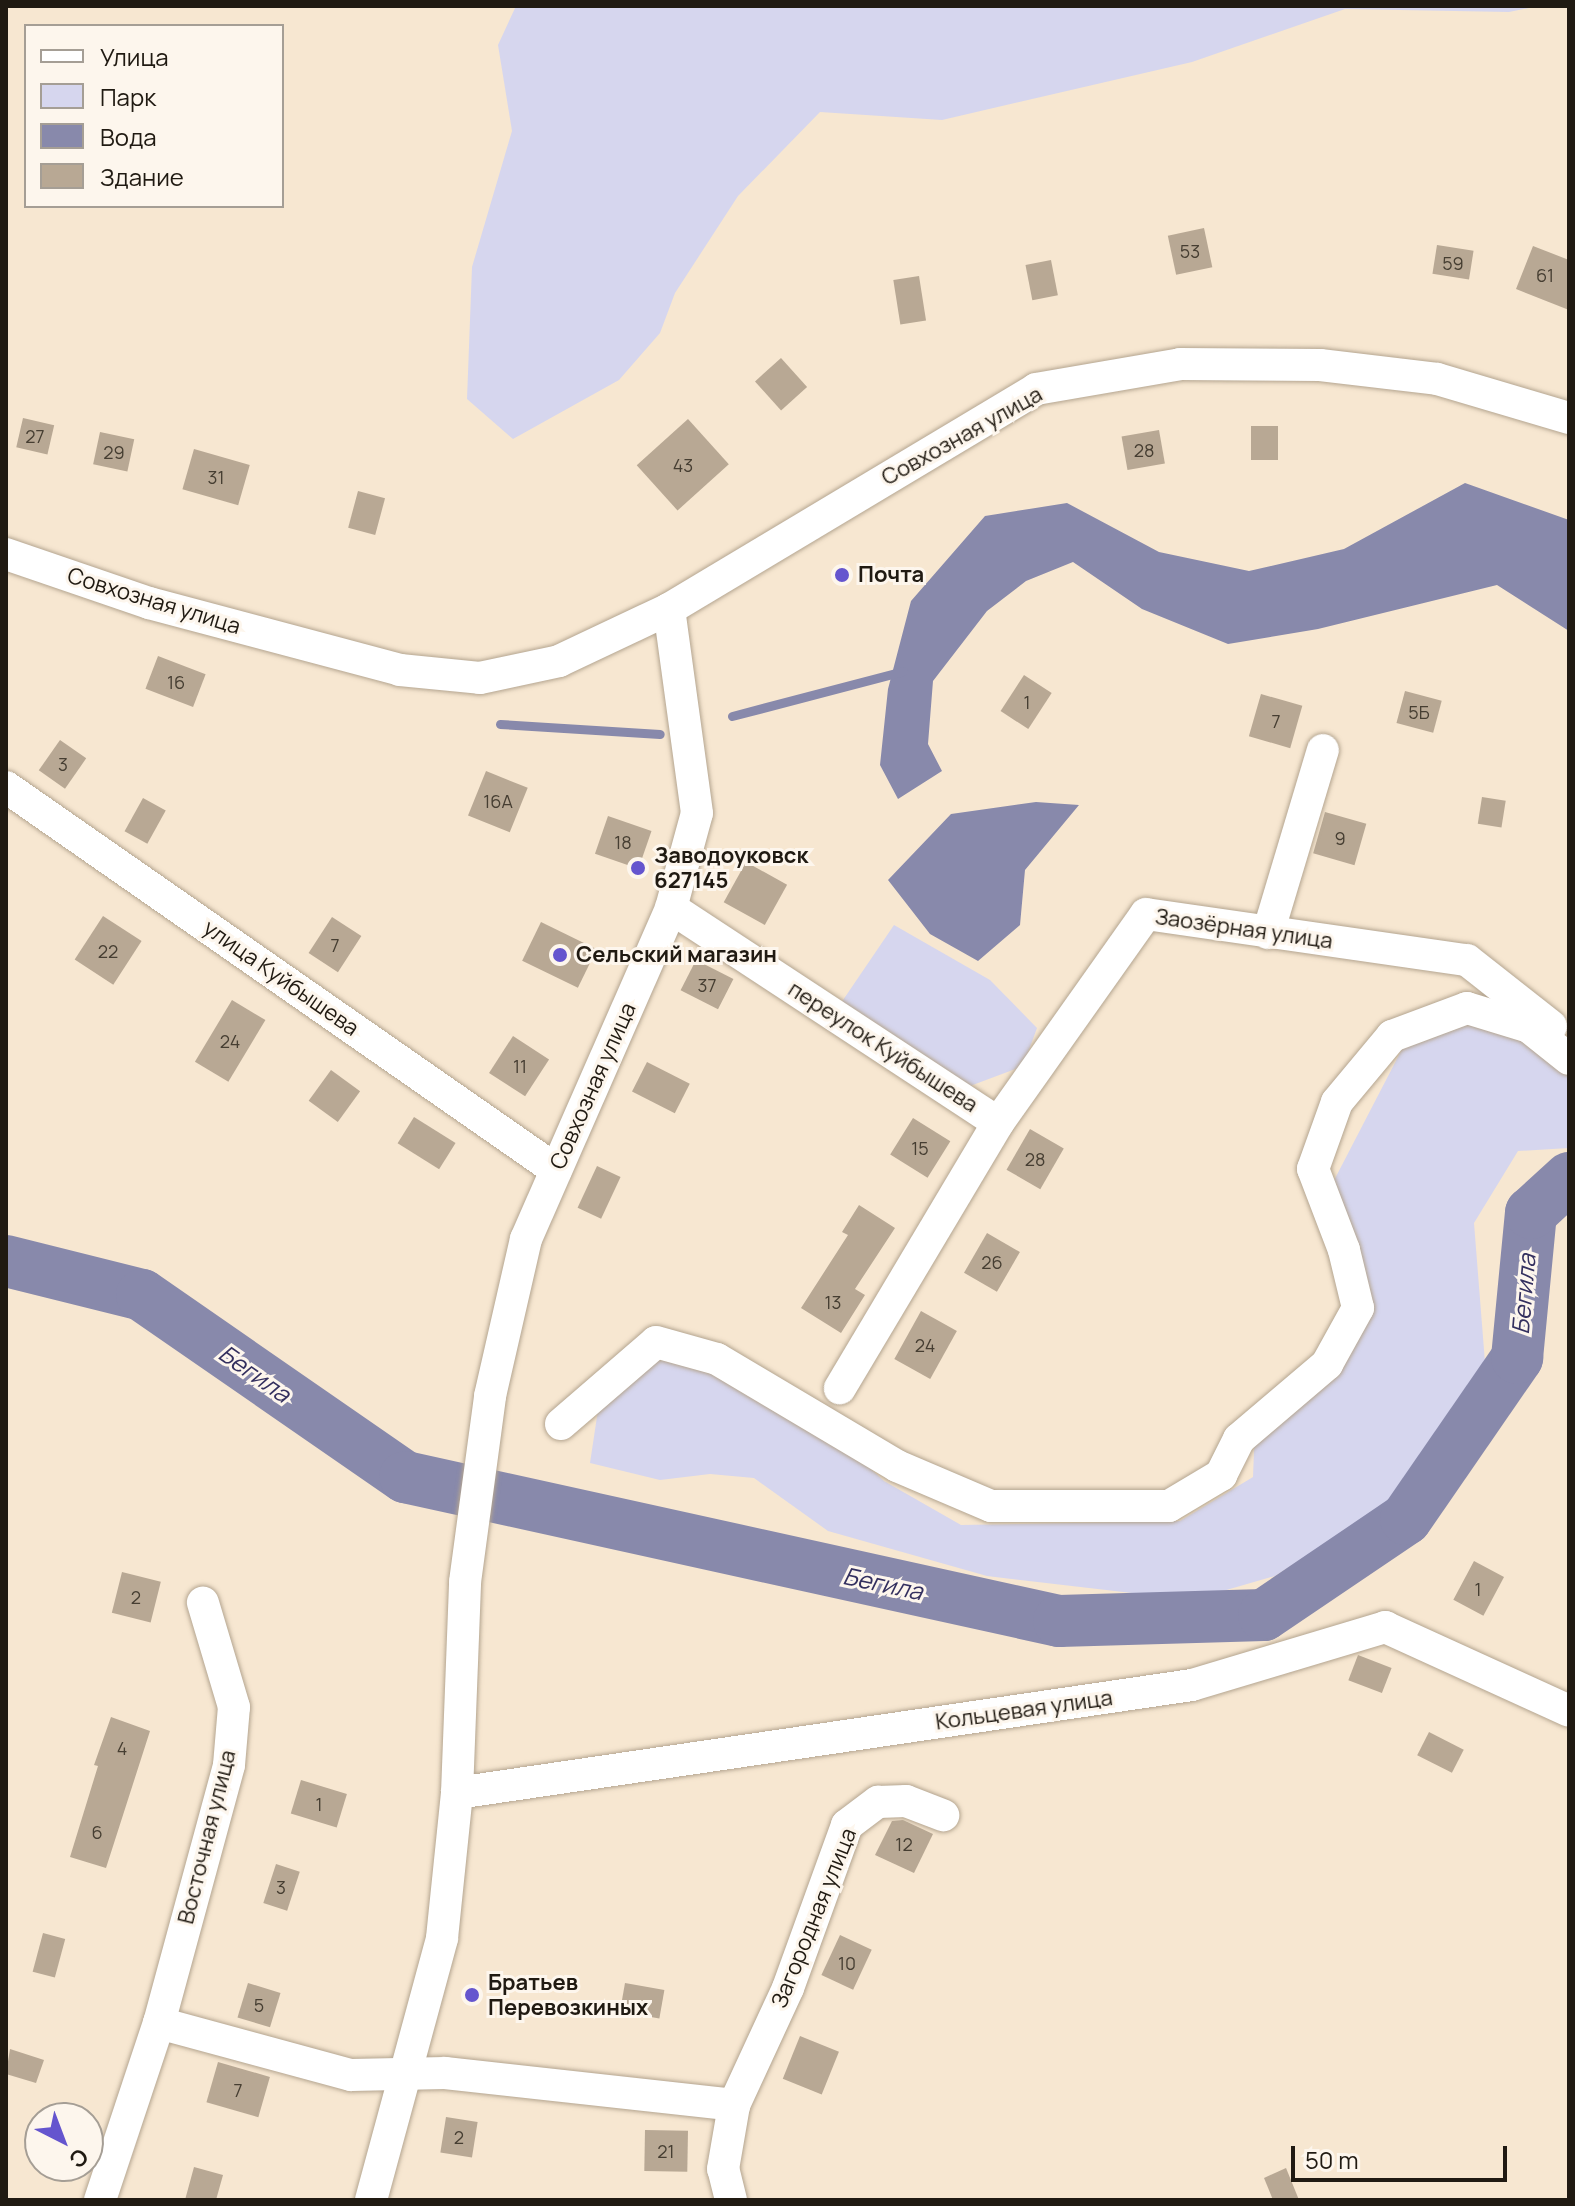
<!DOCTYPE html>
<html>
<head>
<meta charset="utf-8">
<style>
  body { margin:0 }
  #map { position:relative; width:1575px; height:2206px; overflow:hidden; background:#f7e7d1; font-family:Manrope,sans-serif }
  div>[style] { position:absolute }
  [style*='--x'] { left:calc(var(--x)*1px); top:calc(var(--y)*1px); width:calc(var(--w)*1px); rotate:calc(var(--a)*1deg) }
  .green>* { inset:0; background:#d6d6ee }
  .water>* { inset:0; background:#8889ab }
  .stream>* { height:9px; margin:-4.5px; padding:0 4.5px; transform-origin:4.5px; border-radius:4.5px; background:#8889ab }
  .river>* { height:52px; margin:-26px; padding:0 26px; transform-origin:26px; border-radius:26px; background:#8889ab }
  .building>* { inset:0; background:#b8a894; transform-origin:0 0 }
  .roads { filter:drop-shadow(0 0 2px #b4a590) drop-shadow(0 0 2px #b4a590) }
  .minor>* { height:32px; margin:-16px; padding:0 16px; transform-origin:16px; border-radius:16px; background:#fff }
  .dots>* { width:22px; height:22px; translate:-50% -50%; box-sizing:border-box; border:4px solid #fdf6ed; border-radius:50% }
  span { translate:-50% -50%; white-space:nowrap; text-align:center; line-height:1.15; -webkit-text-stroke:6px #fdf6ed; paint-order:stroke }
  .number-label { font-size:18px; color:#463e32 }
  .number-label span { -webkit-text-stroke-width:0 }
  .street-label { font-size:22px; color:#201a12 }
  .poi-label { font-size:22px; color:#201a12; font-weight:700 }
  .left { translate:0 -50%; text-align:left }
  .water-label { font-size:24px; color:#34305f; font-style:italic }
  .frame { position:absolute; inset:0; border:8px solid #201a12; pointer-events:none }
  .legend { position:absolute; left:24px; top:24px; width:260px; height:184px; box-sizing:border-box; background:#fdf6ed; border:2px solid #a59e95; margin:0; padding:10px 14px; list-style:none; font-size:24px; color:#201a12 }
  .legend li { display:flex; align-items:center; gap:16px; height:40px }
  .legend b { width:40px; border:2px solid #a59e95 }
  .north { position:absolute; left:24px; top:2102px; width:80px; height:80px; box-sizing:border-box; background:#fdf6ed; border:2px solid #a59e95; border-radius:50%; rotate:138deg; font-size:22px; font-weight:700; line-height:32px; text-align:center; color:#201a12 }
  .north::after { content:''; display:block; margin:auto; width:28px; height:36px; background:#6555ce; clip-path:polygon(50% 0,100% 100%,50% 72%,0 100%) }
  .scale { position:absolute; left:1291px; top:2146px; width:216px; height:36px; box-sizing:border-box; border:4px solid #201a12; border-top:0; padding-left:10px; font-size:24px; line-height:28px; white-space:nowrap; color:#201a12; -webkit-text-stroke:6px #fdf6ed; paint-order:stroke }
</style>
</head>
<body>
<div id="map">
  <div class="green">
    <div style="clip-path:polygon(516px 6px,1539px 6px,1509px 12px,1345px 9px,1192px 62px,942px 120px,820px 112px,738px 196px,675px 293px,660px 333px,619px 380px,513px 439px,467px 399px,472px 267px,512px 131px,498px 45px)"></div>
    <div style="clip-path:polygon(894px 925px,990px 980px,1037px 1028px,1023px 1066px,962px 1089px,841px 1003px)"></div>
    <div style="clip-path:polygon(1505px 1022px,1569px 1072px,1569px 1148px,1518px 1151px,1474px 1223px,1486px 1375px,1382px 1508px,1275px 1576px,1192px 1600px,987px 1576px,828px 1531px,754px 1478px,710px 1474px,660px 1480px,590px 1463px,601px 1390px,669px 1349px,797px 1401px,884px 1481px,961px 1525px,1180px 1521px,1253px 1477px,1255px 1424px,1337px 1368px,1356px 1262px,1328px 1192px,1414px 1026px)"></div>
  </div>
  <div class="water">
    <div style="clip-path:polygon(1465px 483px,1569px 520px,1569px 631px,1497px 585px,1318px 629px,1228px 644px,1142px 609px,1073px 562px,1026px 581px,987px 611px,933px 681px,928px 744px,942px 771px,898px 799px,880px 765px,888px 689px,911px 601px,985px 516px,1067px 503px,1159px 552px,1249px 571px,1344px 549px)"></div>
    <div style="clip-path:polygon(1036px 802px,1079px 805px,1025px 870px,1020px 925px,978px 961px,930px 934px,888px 880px,951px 814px)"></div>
  </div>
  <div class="stream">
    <div style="--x:732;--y:716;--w:177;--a:-14.7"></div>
    <div style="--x:500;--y:724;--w:160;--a:3.6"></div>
  </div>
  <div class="river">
    <div style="--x:6;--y:1261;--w:140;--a:14"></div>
    <div style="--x:142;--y:1295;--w:320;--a:34.7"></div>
    <div style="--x:405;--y:1477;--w:670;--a:12.42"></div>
    <div style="--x:1059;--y:1621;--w:205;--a:-1.7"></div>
    <div style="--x:1264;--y:1615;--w:171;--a:-34.1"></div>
    <div style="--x:1406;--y:1519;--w:196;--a:-55.4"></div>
    <div style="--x:1517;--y:1358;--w:146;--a:-84.5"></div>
    <div style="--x:1531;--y:1213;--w:52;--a:-42.6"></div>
  </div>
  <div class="building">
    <div style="left:1204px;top:228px;width:40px;height:37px;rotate:78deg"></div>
    <div style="left:1437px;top:245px;width:37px;height:29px;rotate:9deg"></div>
    <div style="clip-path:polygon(1533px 246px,1569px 260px,1569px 310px,1516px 289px)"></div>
    <div style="left:1051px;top:260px;width:36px;height:26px;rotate:79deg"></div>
    <div style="left:919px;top:276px;width:45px;height:26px;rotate:81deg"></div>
    <div style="left:781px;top:358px;width:39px;height:35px;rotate:48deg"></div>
    <div style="left:23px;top:418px;width:32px;height:30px;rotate:13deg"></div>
    <div style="left:688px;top:419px;width:61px;height:69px;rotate:48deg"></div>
    <div style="left:1251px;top:426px;width:27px;height:34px"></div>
    <div style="left:1159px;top:430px;width:34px;height:38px;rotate:80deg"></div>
    <div style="left:100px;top:432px;width:35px;height:33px;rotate:12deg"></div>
    <div style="left:194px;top:449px;width:58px;height:42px;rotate:16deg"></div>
    <div style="left:358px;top:491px;width:28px;height:38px;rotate:15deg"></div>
    <div style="left:158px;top:656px;width:51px;height:35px;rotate:21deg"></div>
    <div style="left:1024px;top:675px;width:33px;height:43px;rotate:33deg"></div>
    <div style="left:1405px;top:691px;width:38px;height:33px;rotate:15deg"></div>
    <div style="left:1261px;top:694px;width:43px;height:44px;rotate:16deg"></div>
    <div style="left:60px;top:740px;width:32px;height:37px;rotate:35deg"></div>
    <div style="left:486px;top:771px;width:45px;height:48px;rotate:22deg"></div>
    <div style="left:1482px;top:797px;width:24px;height:27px;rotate:9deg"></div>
    <div style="left:143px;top:798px;width:26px;height:38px;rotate:29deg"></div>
    <div style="left:1325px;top:812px;width:43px;height:43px;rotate:16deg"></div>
    <div style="left:608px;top:816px;width:46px;height:40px;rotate:19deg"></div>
    <div style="left:746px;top:862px;width:47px;height:46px;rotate:29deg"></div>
    <div style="left:103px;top:916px;width:46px;height:52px;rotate:33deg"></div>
    <div style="left:332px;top:917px;width:35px;height:43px;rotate:33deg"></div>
    <div style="left:541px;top:922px;width:62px;height:43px;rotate:26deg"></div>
    <div style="left:696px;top:960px;width:42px;height:34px;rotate:27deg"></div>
    <div style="left:232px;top:1000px;width:39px;height:72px;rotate:31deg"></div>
    <div style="left:513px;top:1036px;width:43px;height:44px;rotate:33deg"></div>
    <div style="left:647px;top:1062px;width:48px;height:33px;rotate:27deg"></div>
    <div style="left:331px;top:1070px;width:36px;height:38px;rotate:36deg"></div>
    <div style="left:414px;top:1117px;width:49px;height:31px;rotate:32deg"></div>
    <div style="left:913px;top:1118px;width:44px;height:43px;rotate:32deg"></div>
    <div style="left:1030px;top:1129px;width:39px;height:47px;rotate:30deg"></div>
    <div style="left:597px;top:1166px;width:26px;height:46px;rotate:25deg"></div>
    <div style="clip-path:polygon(859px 1205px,895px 1228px,855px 1289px,865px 1295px,841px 1333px,801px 1308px,848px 1235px,842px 1232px)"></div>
    <div style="left:987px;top:1233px;width:38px;height:46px;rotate:30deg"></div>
    <div style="left:921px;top:1311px;width:41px;height:55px;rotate:29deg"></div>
    <div style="left:1474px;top:1561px;width:34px;height:44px;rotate:28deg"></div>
    <div style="left:122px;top:1572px;width:40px;height:42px;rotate:14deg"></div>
    <div style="left:1358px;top:1655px;width:36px;height:27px;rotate:21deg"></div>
    <div style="clip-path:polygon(111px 1717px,150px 1731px,106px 1868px,70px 1857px,98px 1766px,94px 1765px)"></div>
    <div style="left:1429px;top:1732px;width:39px;height:26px;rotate:27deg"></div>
    <div style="left:301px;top:1780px;width:48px;height:35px;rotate:17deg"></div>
    <div style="clip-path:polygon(903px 1820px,933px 1834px,914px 1873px,875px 1855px,892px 1821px)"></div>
    <div style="left:276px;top:1864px;width:25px;height:41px;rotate:18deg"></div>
    <div style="left:43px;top:1933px;width:23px;height:40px;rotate:15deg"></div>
    <div style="left:840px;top:1935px;width:35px;height:44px;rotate:25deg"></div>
    <div style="left:248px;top:1983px;width:34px;height:36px;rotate:17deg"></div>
    <div style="left:625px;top:1983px;width:40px;height:29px;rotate:10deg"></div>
    <div style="left:800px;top:2036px;width:42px;height:46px;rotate:22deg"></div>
    <div style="clip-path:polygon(10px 2049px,44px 2060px,36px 2083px,6px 2074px)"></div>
    <div style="left:218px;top:2062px;width:54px;height:42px;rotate:16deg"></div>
    <div style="left:446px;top:2117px;width:32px;height:36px;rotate:9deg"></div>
    <div style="left:645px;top:2130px;width:43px;height:41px;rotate:1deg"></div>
    <div style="clip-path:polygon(194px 2167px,223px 2175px,216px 2200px,185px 2200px)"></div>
    <div style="clip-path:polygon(1286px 2168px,1299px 2200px,1273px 2200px,1264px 2178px)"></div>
  </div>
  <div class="roads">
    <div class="minor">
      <div style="--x:6;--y:554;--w:151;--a:18.9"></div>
      <div style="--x:149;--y:603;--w:260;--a:14.9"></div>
      <div style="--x:400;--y:670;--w:80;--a:5.7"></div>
      <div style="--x:480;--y:678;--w:81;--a:-12.1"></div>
      <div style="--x:559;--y:661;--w:122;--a:-25.3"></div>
      <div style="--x:669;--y:609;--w:428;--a:-30.9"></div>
      <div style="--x:1036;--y:389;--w:146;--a:-9.8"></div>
      <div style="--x:1180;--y:364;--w:140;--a:0.4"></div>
      <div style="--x:1320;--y:365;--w:118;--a:6.8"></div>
      <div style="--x:1437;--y:379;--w:138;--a:16.5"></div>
      <div style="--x:6;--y:787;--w:670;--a:34.85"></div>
      <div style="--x:671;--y:908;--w:391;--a:33.3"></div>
      <div style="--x:998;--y:1123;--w:309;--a:120.8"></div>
      <div style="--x:1268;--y:933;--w:191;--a:-73.3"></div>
      <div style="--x:998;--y:1123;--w:256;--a:-54.7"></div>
      <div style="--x:1146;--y:914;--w:324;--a:8.2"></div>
      <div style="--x:1467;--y:960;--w:107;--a:38.2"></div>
      <div style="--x:561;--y:1424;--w:125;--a:-40.8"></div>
      <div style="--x:656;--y:1342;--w:63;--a:15.6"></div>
      <div style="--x:717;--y:1359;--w:209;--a:30.7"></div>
      <div style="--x:897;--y:1466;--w:102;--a:23.1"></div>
      <div style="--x:991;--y:1506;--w:178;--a:0"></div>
      <div style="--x:1169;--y:1506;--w:61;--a:-30.8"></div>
      <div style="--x:1221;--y:1475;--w:40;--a:-63.4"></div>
      <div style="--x:1239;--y:1439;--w:116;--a:-40.4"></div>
      <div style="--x:1327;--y:1364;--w:64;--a:-61"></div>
      <div style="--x:1358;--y:1308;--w:60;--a:-103.6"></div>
      <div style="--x:1344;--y:1250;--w:87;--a:-110.9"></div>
      <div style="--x:1313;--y:1169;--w:71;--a:-70.3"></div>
      <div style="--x:1337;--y:1102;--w:86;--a:-50.2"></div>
      <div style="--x:1392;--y:1036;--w:80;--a:-20.5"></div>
      <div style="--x:1467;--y:1008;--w:65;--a:17"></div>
      <div style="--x:1529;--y:1027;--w:51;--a:38.7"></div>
      <div style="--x:457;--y:1793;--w:743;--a:-8.36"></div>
      <div style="--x:1192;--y:1685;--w:202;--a:-16.7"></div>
      <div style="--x:1385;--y:1627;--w:202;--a:24.5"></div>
      <div style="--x:159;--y:2023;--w:199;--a:15.2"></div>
      <div style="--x:351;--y:2075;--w:94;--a:-1.2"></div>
      <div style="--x:445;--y:2073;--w:291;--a:6.3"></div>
      <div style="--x:100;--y:2200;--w:187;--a:-71.6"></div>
      <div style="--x:159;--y:2023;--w:267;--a:-74.8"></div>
      <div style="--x:229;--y:1765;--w:58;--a:-85.1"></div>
      <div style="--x:234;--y:1707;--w:109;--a:-106.6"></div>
      <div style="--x:371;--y:2200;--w:271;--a:-74.8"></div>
      <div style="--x:442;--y:1938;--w:146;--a:-84.1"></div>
      <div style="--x:457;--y:1793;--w:211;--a:-87.8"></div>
      <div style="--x:465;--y:1582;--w:188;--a:-82.3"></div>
      <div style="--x:490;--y:1396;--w:161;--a:-77.1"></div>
      <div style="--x:526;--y:1239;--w:361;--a:-66.3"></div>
      <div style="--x:671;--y:908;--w:98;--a:-74.7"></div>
      <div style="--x:697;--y:813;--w:206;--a:-97.8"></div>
      <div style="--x:731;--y:2200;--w:32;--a:-104"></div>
      <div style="--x:723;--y:2169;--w:65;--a:-80.2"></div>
      <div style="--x:734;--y:2105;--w:129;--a:-65.2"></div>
      <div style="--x:788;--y:1988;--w:173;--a:-70.1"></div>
      <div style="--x:847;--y:1825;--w:39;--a:-37"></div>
      <div style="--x:878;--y:1802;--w:28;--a:-2"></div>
      <div style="--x:906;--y:1801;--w:40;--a:21"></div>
    </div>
  </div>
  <div class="dots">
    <div style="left:842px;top:575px;background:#6555ce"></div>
    <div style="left:638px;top:868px;background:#6555ce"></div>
    <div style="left:560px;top:955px;background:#6555ce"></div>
    <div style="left:472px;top:1995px;background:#6555ce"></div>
  </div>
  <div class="number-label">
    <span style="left:1190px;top:251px">53</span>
    <span style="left:1453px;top:263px">59</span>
    <span style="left:1545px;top:275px">61</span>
    <span style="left:35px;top:436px">27</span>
    <span style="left:1144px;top:450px">28</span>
    <span style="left:114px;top:452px">29</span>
    <span style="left:683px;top:465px">43</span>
    <span style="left:216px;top:477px">31</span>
    <span style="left:176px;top:682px">16</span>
    <span style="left:1027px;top:702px">1</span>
    <span style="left:1419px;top:712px">5Б</span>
    <span style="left:1276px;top:721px">7</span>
    <span style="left:63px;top:764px">3</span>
    <span style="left:498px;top:801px">16А</span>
    <span style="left:1340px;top:838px">9</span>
    <span style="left:623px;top:842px">18</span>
    <span style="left:335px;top:945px">7</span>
    <span style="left:108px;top:951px">22</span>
    <span style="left:707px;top:985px">37</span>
    <span style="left:230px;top:1041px">24</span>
    <span style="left:520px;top:1066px">11</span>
    <span style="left:920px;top:1148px">15</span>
    <span style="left:1035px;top:1159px">28</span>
    <span style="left:992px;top:1262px">26</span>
    <span style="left:833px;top:1302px">13</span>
    <span style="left:925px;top:1345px">24</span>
    <span style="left:1478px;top:1589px">1</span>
    <span style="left:136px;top:1597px">2</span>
    <span style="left:122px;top:1748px">4</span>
    <span style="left:319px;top:1804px">1</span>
    <span style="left:97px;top:1832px">6</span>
    <span style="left:904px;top:1844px">12</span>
    <span style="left:281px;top:1887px">3</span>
    <span style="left:847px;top:1963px">10</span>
    <span style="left:259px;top:2005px">5</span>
    <span style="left:238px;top:2090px">7</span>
    <span style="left:459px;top:2137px">2</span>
    <span style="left:666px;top:2151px">21</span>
  </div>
  <div class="street-label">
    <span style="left:962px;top:436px;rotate:-29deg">Совхозная улица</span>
    <span style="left:154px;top:601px;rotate:17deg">Совхозная улица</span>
    <span style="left:1244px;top:929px;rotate:8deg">Заозёрная улица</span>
    <span style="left:281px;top:978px;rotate:35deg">улица Куйбышева</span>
    <span style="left:883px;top:1047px;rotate:33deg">переулок Куйбышева</span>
    <span style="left:593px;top:1086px;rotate:-66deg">Совхозная улица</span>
    <span style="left:1024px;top:1710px;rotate:-8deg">Кольцевая улица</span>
    <span style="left:207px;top:1837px;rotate:-76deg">Восточная улица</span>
    <span style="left:814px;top:1918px;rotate:-68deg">Загородная улица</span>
  </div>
  <div class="poi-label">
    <span class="left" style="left:858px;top:575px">Почта</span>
    <span class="left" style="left:654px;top:868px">Заводоуковск<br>627145</span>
    <span class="left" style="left:576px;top:955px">Сельский магазин</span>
    <span class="left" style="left:488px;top:1995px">Братьев<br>Перевозкиных</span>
  </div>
  <div class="water-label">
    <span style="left:1523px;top:1294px;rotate:-85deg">Бегила</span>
    <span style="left:255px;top:1373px;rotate:35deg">Бегила</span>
    <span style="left:883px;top:1583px;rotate:12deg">Бегила</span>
  </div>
  <div class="frame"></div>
  <ul class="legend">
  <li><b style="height:10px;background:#fff"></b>Улица</li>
  <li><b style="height:22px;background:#d6d6ee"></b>Парк</li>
  <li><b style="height:22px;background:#8889ab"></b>Вода</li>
  <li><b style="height:22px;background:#b8a894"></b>Здание</li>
  </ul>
  <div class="north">С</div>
  <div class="scale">50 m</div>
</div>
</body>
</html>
